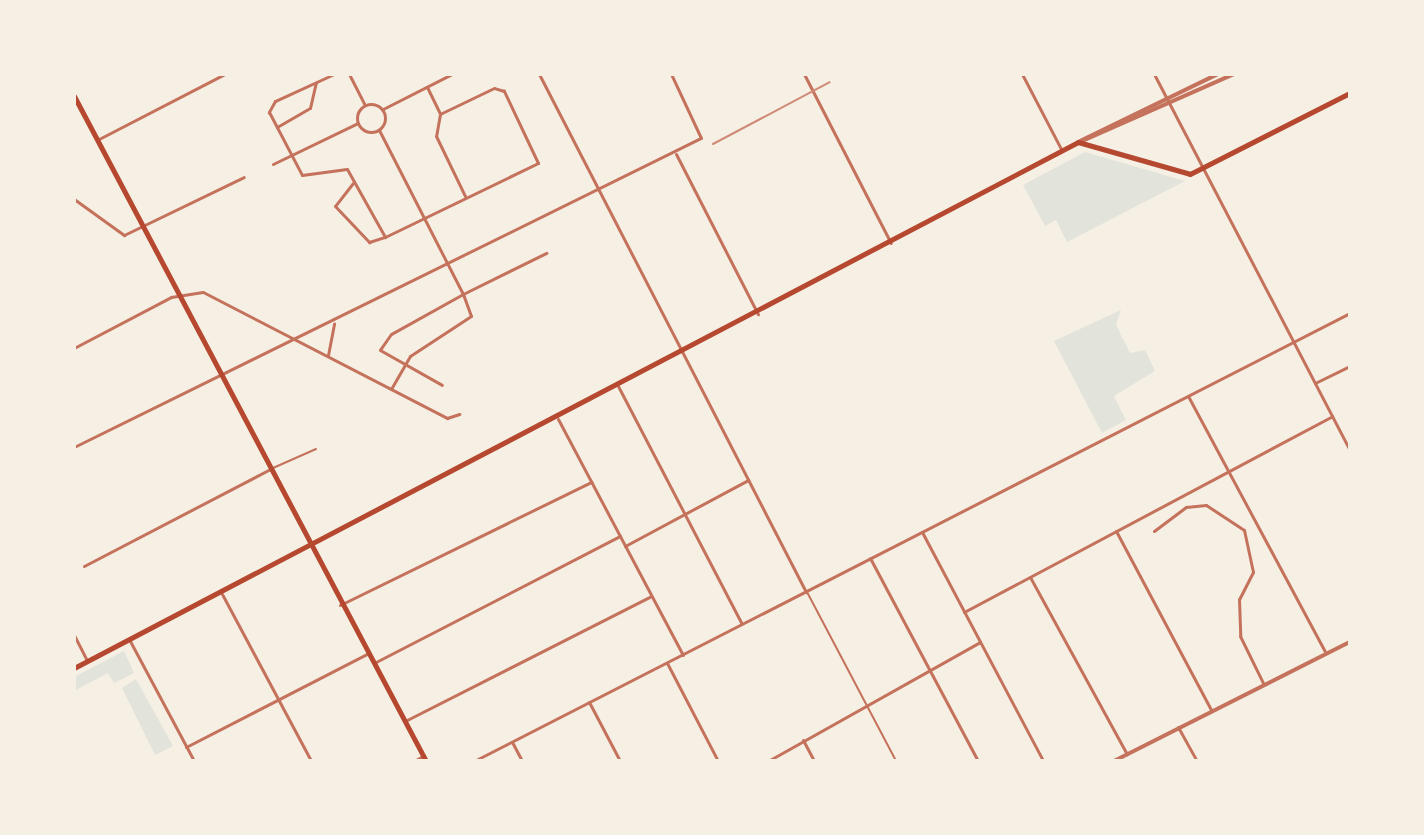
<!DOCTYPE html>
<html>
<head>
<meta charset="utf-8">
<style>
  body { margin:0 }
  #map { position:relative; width:1424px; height:835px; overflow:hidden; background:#f6efe4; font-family:"PT Sans Narrow",sans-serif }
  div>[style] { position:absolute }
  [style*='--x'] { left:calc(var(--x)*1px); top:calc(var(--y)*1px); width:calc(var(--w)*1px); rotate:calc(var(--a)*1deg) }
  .green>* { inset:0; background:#e2e4dc }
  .service>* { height:2px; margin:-1px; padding:0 1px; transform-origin:1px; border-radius:1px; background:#c5725c }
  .pedestrian>* { height:2px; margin:-1px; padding:0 1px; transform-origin:1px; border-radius:1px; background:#c5725c }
  .minor>* { height:3px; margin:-1.5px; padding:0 1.5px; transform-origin:1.5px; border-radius:1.5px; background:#c5725c }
  .minor>.ring { margin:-1.5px; padding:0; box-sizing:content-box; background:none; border:3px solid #c5725c; border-radius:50% }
  .tertiary>* { height:4px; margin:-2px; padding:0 2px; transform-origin:2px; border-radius:2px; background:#c5725c }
  .secondary>* { height:5px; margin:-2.5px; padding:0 2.5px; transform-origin:2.5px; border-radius:2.5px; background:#b5482f }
  .rail>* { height:2px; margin:-1px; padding:0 1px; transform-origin:1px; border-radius:1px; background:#cf8b77 }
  span { translate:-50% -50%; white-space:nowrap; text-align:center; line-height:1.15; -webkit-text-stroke:7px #f6efe4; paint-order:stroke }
  .frame { position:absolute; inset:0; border:76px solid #f6efe4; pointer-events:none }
</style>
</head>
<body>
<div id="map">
  <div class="green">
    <div style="clip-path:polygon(1085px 152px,1185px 181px,1067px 242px,1056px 220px,1045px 226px,1023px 185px)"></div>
    <div style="clip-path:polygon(1121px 310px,1116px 325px,1130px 353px,1145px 350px,1155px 371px,1114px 396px,1126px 420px,1102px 433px,1054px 341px)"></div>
    <div style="clip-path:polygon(124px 651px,134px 673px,114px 683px,108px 673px,74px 691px,74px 677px)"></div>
    <div style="clip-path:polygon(136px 679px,173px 746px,155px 755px,122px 688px)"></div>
  </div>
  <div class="service">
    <div style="--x:273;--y:468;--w:47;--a:-23.8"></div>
  </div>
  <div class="pedestrian">
    <div style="--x:807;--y:592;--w:191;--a:62.2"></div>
  </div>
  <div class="minor">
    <div style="--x:334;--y:74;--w:65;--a:155.4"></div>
    <div style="--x:275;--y:101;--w:13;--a:119"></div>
    <div style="--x:269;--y:112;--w:71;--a:62.4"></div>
    <div style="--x:302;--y:175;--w:45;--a:-7.6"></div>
    <div style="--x:347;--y:169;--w:78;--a:60.8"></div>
    <div style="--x:385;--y:237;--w:170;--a:-25.8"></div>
    <div style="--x:538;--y:163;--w:80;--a:-115.3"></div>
    <div style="--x:504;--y:91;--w:10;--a:-163"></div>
    <div style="--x:494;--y:88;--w:60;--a:154.3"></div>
    <div style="--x:349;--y:74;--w:35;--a:63"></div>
    <div style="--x:539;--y:74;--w:583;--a:62.73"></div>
    <div style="--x:804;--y:74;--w:190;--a:62.8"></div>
    <div style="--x:1022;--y:74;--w:85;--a:62.5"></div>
    <div style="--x:1154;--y:74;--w:424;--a:62.5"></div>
    <div style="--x:427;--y:87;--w:30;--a:64"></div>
    <div style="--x:440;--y:114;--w:22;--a:100"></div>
    <div style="--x:436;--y:136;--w:67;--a:64.2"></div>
    <div class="ring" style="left:357px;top:104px;width:25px;height:25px"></div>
    <div style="--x:383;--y:109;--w:77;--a:-26.9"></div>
    <div style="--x:277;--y:127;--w:38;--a:-30"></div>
    <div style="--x:310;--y:108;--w:26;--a:-77"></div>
    <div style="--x:379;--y:130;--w:184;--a:62.9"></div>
    <div style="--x:463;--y:294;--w:82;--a:150.9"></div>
    <div style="--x:391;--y:334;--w:19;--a:125"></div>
    <div style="--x:380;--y:350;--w:71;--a:29.4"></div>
    <div style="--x:97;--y:140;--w:144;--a:-27.3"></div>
    <div style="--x:676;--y:154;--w:180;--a:62.9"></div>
    <div style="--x:273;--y:164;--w:94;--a:-25.8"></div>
    <div style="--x:353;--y:183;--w:29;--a:128"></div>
    <div style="--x:335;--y:206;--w:50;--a:46.6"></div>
    <div style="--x:369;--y:242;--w:16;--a:-18"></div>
    <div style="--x:74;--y:199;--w:62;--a:35.8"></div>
    <div style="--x:124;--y:235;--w:133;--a:-25.8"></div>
    <div style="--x:74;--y:348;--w:110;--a:-27.7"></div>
    <div style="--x:171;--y:297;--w:32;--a:-9"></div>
    <div style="--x:203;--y:292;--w:275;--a:27.3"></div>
    <div style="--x:447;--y:418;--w:13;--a:-18"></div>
    <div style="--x:328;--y:355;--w:32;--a:-79"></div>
    <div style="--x:1315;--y:383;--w:39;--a:-26"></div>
    <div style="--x:618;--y:386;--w:268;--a:62.5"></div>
    <div style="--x:391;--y:389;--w:38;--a:-60"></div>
    <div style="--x:410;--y:356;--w:73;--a:-33.3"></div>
    <div style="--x:471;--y:316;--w:23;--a:-110"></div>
    <div style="--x:463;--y:294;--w:93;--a:-26.3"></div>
    <div style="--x:1188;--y:396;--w:289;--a:61.8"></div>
    <div style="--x:558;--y:419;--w:267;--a:62.1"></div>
    <div style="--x:74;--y:447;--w:699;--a:-26.24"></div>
    <div style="--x:701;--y:138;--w:71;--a:-115.1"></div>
    <div style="--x:1116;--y:531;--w:203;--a:62"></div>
    <div style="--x:1154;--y:531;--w:40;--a:-37"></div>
    <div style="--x:1186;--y:507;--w:20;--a:-6"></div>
    <div style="--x:1206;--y:505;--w:45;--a:33.3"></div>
    <div style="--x:1244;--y:530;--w:43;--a:77.9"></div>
    <div style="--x:1253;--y:572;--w:30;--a:117"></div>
    <div style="--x:1239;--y:599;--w:37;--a:88"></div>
    <div style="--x:1240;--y:636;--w:52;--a:63.9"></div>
    <div style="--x:922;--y:532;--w:259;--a:62.1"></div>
    <div style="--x:625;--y:546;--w:140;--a:-28.2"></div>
    <div style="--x:870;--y:558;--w:230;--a:62"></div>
    <div style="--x:84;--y:566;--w:210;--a:-27.5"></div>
    <div style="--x:1030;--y:577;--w:202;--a:61.3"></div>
    <div style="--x:222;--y:594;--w:189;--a:61.9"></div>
    <div style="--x:340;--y:605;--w:280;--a:-26.1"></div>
    <div style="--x:964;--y:612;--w:417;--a:-28"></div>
    <div style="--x:74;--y:635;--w:29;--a:63"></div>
    <div style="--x:130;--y:641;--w:136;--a:61.9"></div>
    <div style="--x:374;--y:663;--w:277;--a:-27.3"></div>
    <div style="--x:667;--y:663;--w:110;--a:62.5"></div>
    <div style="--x:589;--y:702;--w:67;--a:62.3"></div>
    <div style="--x:405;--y:721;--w:276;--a:-26.9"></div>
    <div style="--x:1178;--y:727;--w:39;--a:61"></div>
    <div style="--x:803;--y:740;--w:24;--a:62"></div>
    <div style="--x:512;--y:742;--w:21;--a:62"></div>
    <div style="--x:186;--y:747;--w:203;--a:-27.2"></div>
    <div style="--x:414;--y:761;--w:10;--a:-29"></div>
    <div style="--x:474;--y:761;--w:984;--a:-27.09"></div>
    <div style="--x:768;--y:761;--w:243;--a:-29.3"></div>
  </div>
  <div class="tertiary">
    <div style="--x:1080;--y:141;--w:153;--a:-25.9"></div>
    <div style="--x:1080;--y:142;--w:168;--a:-23.8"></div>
    <div style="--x:1114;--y:761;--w:264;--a:-26.8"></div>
  </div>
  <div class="secondary">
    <div style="--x:74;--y:96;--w:752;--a:62.11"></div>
    <div style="--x:74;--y:668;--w:1133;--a:-27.65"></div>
    <div style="--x:1078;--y:142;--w:116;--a:15.9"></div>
    <div style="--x:1190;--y:174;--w:179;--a:-26.9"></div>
  </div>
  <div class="rail">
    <div style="--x:713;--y:144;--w:132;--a:-27.9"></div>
  </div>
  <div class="frame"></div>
</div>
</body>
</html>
